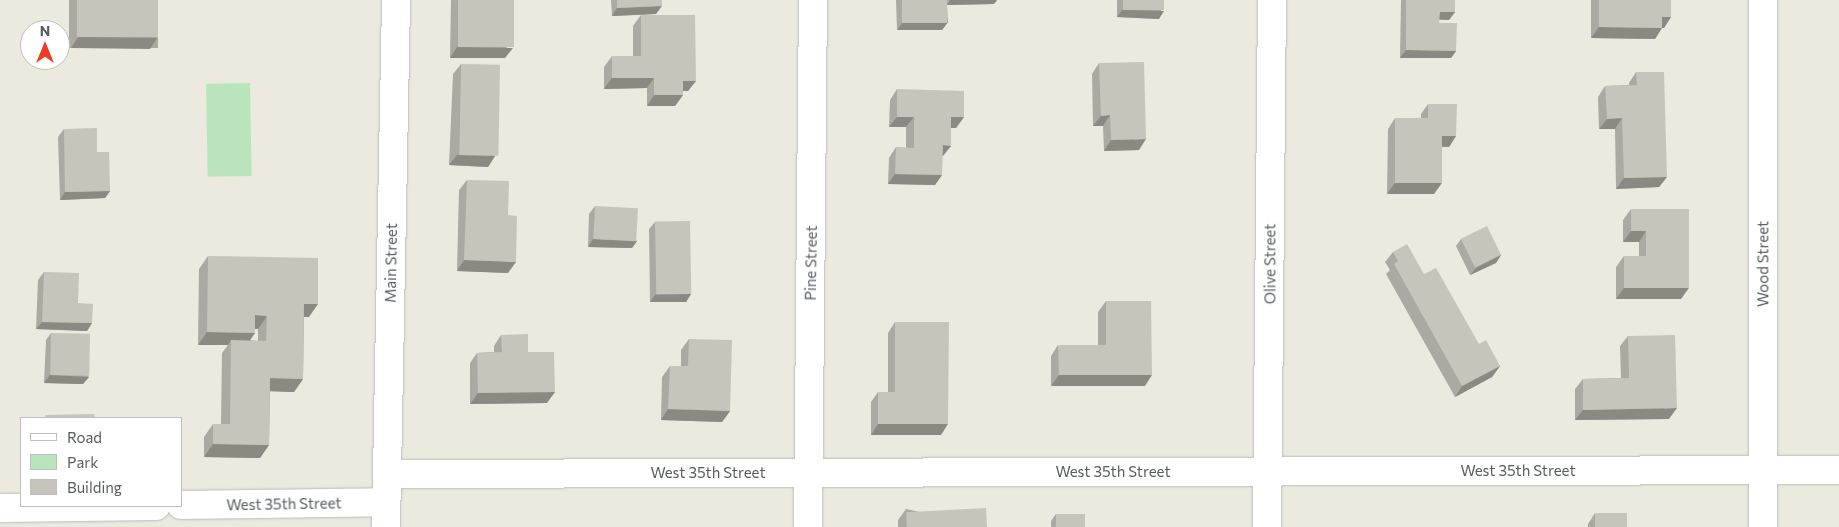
<!DOCTYPE html>
<html>
<head>
<meta charset="utf-8">
<style>
  body { margin:0 }
  #map { position:relative; width:1839px; height:527px; overflow:hidden; background:#eceadf; font-family:Commissioner,sans-serif }
  div>[style] { position:absolute }
  [style*='--x'] { left:calc(var(--x)*1px); top:calc(var(--y)*1px); width:calc(var(--w)*1px); rotate:calc(var(--a)*1deg) }
  .green>* { inset:0; background:#bae5bc; transform-origin:0 0 }
  .roads { filter:drop-shadow(0 0 1px #b7babf) drop-shadow(0 0 1px #b7babf) }
  .minor>* { height:28px; margin:-14px; padding:0 14px; transform-origin:14px; border-radius:14px; background:#fff }
  .wall>* { inset:0; background:#aba9a2; transform-origin:0 0 }
  .shaded-wall>* { inset:0; background:#8b8984 }
  .building>* { inset:0; background:#c7c4bc; transform-origin:0 0 }
  span { translate:-50% -50%; white-space:nowrap; text-align:center; line-height:1.15; -webkit-text-stroke:4px #fff; paint-order:stroke }
  .street-label { font-size:15px; color:#585c61 }
  .legend { position:absolute; left:20px; top:417px; width:162px; height:90px; box-sizing:border-box; background:#fff; border:1px solid #bcbec0; margin:0; padding:6px 9px; list-style:none; font-size:15px; color:#585c61 }
  .legend li { display:flex; align-items:center; gap:10px; height:25px }
  .legend b { width:25px; border:1px solid #bcbec0 }
  .north { position:absolute; left:20px; top:20px; width:50px; height:50px; box-sizing:border-box; background:#fff; border:1px solid #bcbec0; border-radius:50%; rotate:0deg; font-size:14px; font-weight:700; line-height:20px; text-align:center; color:#585c61 }
  .north::after { content:''; display:block; margin:auto; width:18px; height:22px; background:#ec3c25; clip-path:polygon(50% 0,100% 100%,50% 72%,0 100%) }
</style>
</head>
<body>
<div id="map">
  <div class="green">
    <div style="left:250px;top:83px;width:93px;height:44px;rotate:89deg"></div>
  </div>
  <div class="roads">
    <div class="minor">
      <div style="--x:1763;--y:0;--w:527;--a:90"></div>
      <div style="--x:387;--y:474;--w:1452;--a:-0.16"></div>
      <div style="--x:181;--y:505;--w:205;--a:-0.8"></div>
      <div style="--x:0;--y:508;--w:156;--a:-0.7"></div>
      <div style="--x:386;--y:527;--w:527;--a:-88.91"></div>
      <div style="--x:808;--y:527;--w:527;--a:-89.46"></div>
      <div style="--x:1267;--y:527;--w:527;--a:-89.46"></div>
    </div>
  </div>
  <div class="wall">
    <div style="left:69px;top:0;width:89px;height:48px"></div>
    <div style="clip-path:polygon(451px 0,514px 0,505px 58px,450px 58px)"></div>
    <div style="clip-path:polygon(611px 0,662px 0,656px 14px,612px 16px)"></div>
    <div style="clip-path:polygon(896px 0,997px 0,994px 4px,947px 5px,948px 22px,942px 30px,897px 30px)"></div>
    <div style="clip-path:polygon(1117px 0,1164px 0,1159px 19px,1117px 17px)"></div>
    <div style="clip-path:polygon(1401px 0,1455px 0,1455px 12px,1449px 20px,1439px 20px,1439px 23px,1456px 51px,1451px 58px,1400px 58px)"></div>
    <div style="clip-path:polygon(1591px 0,1671px 0,1671px 17px,1664px 28px,1662px 28px,1655px 39px,1591px 38px)"></div>
    <div style="clip-path:polygon(641px 15px,696px 81px,688px 91px,683px 91px,683px 95px,675px 106px,647px 106px,647px 88px,604px 89px,604px 67px,612px 56px,633px 56px,633px 26px)"></div>
    <div style="clip-path:polygon(1099px 63px,1139px 150px,1104px 151px,1103px 126px,1093px 126px,1092px 74px)"></div>
    <div style="clip-path:polygon(461px 64px,495px 156px,488px 167px,449px 165px,453px 74px)"></div>
    <div style="clip-path:polygon(1636px 72px,1667px 177px,1659px 187px,1616px 189px,1615px 129px,1599px 129px,1598px 97px,1605px 86px,1629px 85px,1629px 83px)"></div>
    <div style="clip-path:polygon(897px 89px,964px 117px,956px 128px,951px 128px,951px 146px,942px 156px,942px 175px,935px 185px,888px 184px,889px 158px,896px 147px,906px 148px,906px 127px,889px 127px,890px 100px)"></div>
    <div style="clip-path:polygon(1428px 104px,1456px 136px,1449px 147px,1442px 147px,1434px 194px,1387px 194px,1388px 129px,1395px 118px,1421px 118px,1421px 114px)"></div>
    <div style="clip-path:polygon(64px 129px,97px 152px,110px 191px,105px 198px,60px 200px,58px 137px)"></div>
    <div style="clip-path:polygon(467px 180px,508px 215px,508px 273px,457px 271px,459px 190px)"></div>
    <div style="clip-path:polygon(595px 206px,637px 241px,632px 248px,588px 247px,589px 214px)"></div>
    <div style="clip-path:polygon(1631px 209px,1689px 209px,1681px 299px,1616px 299px,1616px 267px,1624px 256px,1639px 256px,1639px 242px,1623px 242px,1623px 220px)"></div>
    <div style="clip-path:polygon(655px 222px,691px 294px,686px 302px,650px 302px,649px 229px)"></div>
    <div style="clip-path:polygon(1461px 239px,1501px 255px,1496px 263px,1470px 275px,1456px 246px)"></div>
    <div style="clip-path:polygon(1393px 252px,1424px 274px,1479px 344px,1500px 366px,1492px 377px,1455px 397px,1386px 274px,1390px 270px,1385px 262px)"></div>
    <div style="clip-path:polygon(evenodd,208px 256px,309px 317px,304px 317px,303px 379px,294px 392px,270px 391px,269px 445px,260px 458px,204px 457px,204px 437px,213px 424px,221px 424px,222px 353px,228px 345px,198px 345px,199px 269px,208px 256px,255px 329px,258px 329px,258px 341px,249px 340px,255px 333px,255px 329px)"></div>
    <div style="clip-path:polygon(44px 272px,78px 303px,92px 323px,87px 331px,36px 329px,38px 280px)"></div>
    <div style="clip-path:polygon(1106px 301px,1145px 386px,1051px 386px,1051px 356px,1058px 345px,1098px 345px,1098px 312px)"></div>
    <div style="clip-path:polygon(895px 322px,941px 435px,871px 435px,871px 402px,878px 392px,888px 392px,888px 333px)"></div>
    <div style="clip-path:polygon(51px 333px,89px 377px,83px 384px,44px 383px,46px 340px)"></div>
    <div style="clip-path:polygon(501px 335px,528px 352px,547px 403px,470px 404px,470px 363px,477px 353px,494px 352px,494px 346px)"></div>
    <div style="clip-path:polygon(1628px 336px,1669px 419px,1575px 420px,1575px 389px,1583px 379px,1621px 378px,1620px 346px)"></div>
    <div style="clip-path:polygon(689px 339px,730px 411px,722px 422px,661px 420px,662px 377px,670px 366px,681px 366px,681px 350px)"></div>
    <div style="clip-path:polygon(906px 509px,987px 527px,898px 527px,898px 520px)"></div>
    <div style="clip-path:polygon(1595px 513px,1627px 527px,1654px 527px,1588px 527px,1588px 524px)"></div>
    <div style="clip-path:polygon(1056px 514px,1085px 527px,1051px 527px,1051px 521px)"></div>
  </div>
  <div class="shaded-wall">
    <div style="clip-path:polygon(950px 0,997px 0,994px 4px,947px 5px)"></div>
    <div style="clip-path:polygon(662px 6px,656px 14px,612px 16px,617px 8px)"></div>
    <div style="clip-path:polygon(1122px 10px,1164px 11px,1159px 19px,1117px 17px)"></div>
    <div style="clip-path:polygon(1440px 12px,1455px 12px,1449px 20px,1434px 19px)"></div>
    <div style="clip-path:polygon(1662px 17px,1671px 17px,1664px 28px,1655px 28px)"></div>
    <div style="clip-path:polygon(948px 22px,942px 30px,897px 30px,902px 23px)"></div>
    <div style="clip-path:polygon(1599px 27px,1662px 28px,1655px 39px,1591px 38px)"></div>
    <div style="clip-path:polygon(78px 37px,157px 38px,150px 49px,71px 48px)"></div>
    <div style="clip-path:polygon(457px 47px,513px 48px,505px 58px,450px 58px)"></div>
    <div style="clip-path:polygon(1406px 50px,1456px 51px,1451px 58px,1400px 58px)"></div>
    <div style="clip-path:polygon(612px 78px,654px 78px,647px 88px,604px 89px)"></div>
    <div style="clip-path:polygon(683px 81px,696px 81px,688px 91px,675px 91px)"></div>
    <div style="clip-path:polygon(654px 95px,683px 95px,675px 106px,647px 106px)"></div>
    <div style="clip-path:polygon(1110px 115px,1103px 126px,1093px 126px,1101px 116px)"></div>
    <div style="clip-path:polygon(897px 117px,914px 117px,906px 127px,889px 127px)"></div>
    <div style="clip-path:polygon(951px 117px,964px 117px,956px 128px,943px 128px)"></div>
    <div style="clip-path:polygon(1622px 118px,1615px 129px,1599px 129px,1607px 119px)"></div>
    <div style="clip-path:polygon(1442px 136px,1456px 136px,1449px 147px,1434px 146px)"></div>
    <div style="clip-path:polygon(1146px 139px,1139px 150px,1104px 151px,1111px 140px)"></div>
    <div style="clip-path:polygon(943px 145px,951px 146px,943px 156px,935px 156px)"></div>
    <div style="clip-path:polygon(457px 155px,495px 156px,488px 167px,449px 165px)"></div>
    <div style="clip-path:polygon(895px 174px,942px 175px,935px 185px,888px 184px)"></div>
    <div style="clip-path:polygon(1667px 177px,1659px 187px,1616px 189px,1624px 178px)"></div>
    <div style="clip-path:polygon(1395px 183px,1442px 183px,1434px 194px,1387px 194px)"></div>
    <div style="clip-path:polygon(110px 191px,105px 198px,60px 200px,65px 192px)"></div>
    <div style="clip-path:polygon(1631px 231px,1646px 231px,1639px 242px,1623px 242px)"></div>
    <div style="clip-path:polygon(593px 239px,637px 241px,632px 248px,588px 247px)"></div>
    <div style="clip-path:polygon(1501px 255px,1496px 263px,1470px 275px,1476px 268px)"></div>
    <div style="clip-path:polygon(464px 260px,516px 262px,508px 273px,457px 271px)"></div>
    <div style="clip-path:polygon(1624px 288px,1689px 288px,1681px 299px,1616px 299px)"></div>
    <div style="clip-path:polygon(656px 294px,691px 294px,686px 302px,650px 302px)"></div>
    <div style="clip-path:polygon(304px 304px,318px 304px,309px 317px,295px 317px)"></div>
    <div style="clip-path:polygon(255px 315px,267px 316px,258px 329px,246px 328px)"></div>
    <div style="clip-path:polygon(42px 322px,92px 323px,87px 331px,36px 329px)"></div>
    <div style="clip-path:polygon(207px 332px,255px 333px,246px 346px,231px 340px,228px 345px,198px 345px)"></div>
    <div style="clip-path:polygon(1500px 366px,1492px 377px,1455px 397px,1462px 386px)"></div>
    <div style="clip-path:polygon(50px 375px,89px 377px,83px 384px,44px 383px)"></div>
    <div style="clip-path:polygon(1059px 375px,1152px 375px,1145px 386px,1051px 386px)"></div>
    <div style="clip-path:polygon(270px 378px,303px 379px,294px 392px,261px 391px)"></div>
    <div style="clip-path:polygon(555px 392px,547px 403px,470px 404px,478px 393px)"></div>
    <div style="clip-path:polygon(1677px 408px,1669px 419px,1575px 420px,1583px 410px)"></div>
    <div style="clip-path:polygon(668px 409px,730px 411px,722px 422px,661px 420px)"></div>
    <div style="clip-path:polygon(878px 424px,948px 424px,941px 435px,871px 435px)"></div>
    <div style="clip-path:polygon(213px 444px,269px 445px,260px 458px,204px 457px)"></div>
  </div>
  <div class="building">
    <div style="left:77px;top:0;width:81px;height:37px"></div>
    <div style="left:458px;top:0;width:56px;height:47px"></div>
    <div style="clip-path:polygon(617px 0,662px 0,662px 6px,617px 8px)"></div>
    <div style="left:902px;top:0;width:45px;height:23px"></div>
    <div style="left:1123px;top:0;width:41px;height:10px"></div>
    <div style="clip-path:polygon(1406px 0,1455px 0,1455px 12px,1440px 12px,1439px 23px,1457px 23px,1456px 51px,1406px 50px)"></div>
    <div style="clip-path:polygon(1599px 0,1671px 0,1671px 17px,1662px 17px,1662px 28px,1599px 27px)"></div>
    <div style="clip-path:polygon(641px 15px,695px 15px,696px 81px,683px 81px,683px 95px,654px 95px,654px 78px,612px 78px,612px 56px,641px 56px)"></div>
    <div style="clip-path:polygon(1144px 62px,1146px 139px,1111px 140px,1110px 115px,1101px 116px,1099px 63px)"></div>
    <div style="left:461px;top:64px;width:39px;height:91px;rotate:1deg"></div>
    <div style="clip-path:polygon(1636px 72px,1664px 72px,1667px 177px,1624px 178px,1622px 118px,1607px 119px,1605px 86px,1637px 85px)"></div>
    <div style="clip-path:polygon(897px 89px,964px 91px,964px 117px,951px 117px,951px 146px,943px 145px,942px 175px,895px 174px,896px 147px,914px 148px,914px 117px,897px 117px)"></div>
    <div style="clip-path:polygon(1428px 104px,1457px 104px,1456px 136px,1442px 136px,1442px 183px,1395px 183px,1395px 118px,1428px 118px)"></div>
    <div style="clip-path:polygon(97px 128px,97px 152px,109px 152px,110px 191px,65px 192px,64px 129px)"></div>
    <div style="clip-path:polygon(467px 180px,509px 181px,508px 215px,517px 216px,516px 262px,464px 260px)"></div>
    <div style="left:595px;top:206px;width:43px;height:33px;rotate:3deg"></div>
    <div style="clip-path:polygon(1631px 209px,1689px 209px,1689px 288px,1624px 288px,1624px 256px,1646px 256px,1646px 231px,1631px 231px)"></div>
    <div style="left:690px;top:221px;width:73px;height:35px;rotate:89deg"></div>
    <div style="left:1487px;top:226px;width:32px;height:29px;rotate:64deg"></div>
    <div style="clip-path:polygon(1407px 244px,1424px 274px,1436px 268px,1479px 344px,1486px 340px,1500px 366px,1462px 386px,1394px 264px,1398px 261px,1393px 252px)"></div>
    <div style="clip-path:polygon(208px 256px,318px 258px,318px 304px,304px 304px,303px 379px,270px 378px,269px 445px,213px 444px,213px 424px,230px 424px,231px 340px,266px 341px,267px 316px,255px 315px,255px 333px,207px 332px)"></div>
    <div style="clip-path:polygon(44px 272px,79px 273px,78px 303px,93px 304px,92px 323px,42px 322px)"></div>
    <div style="clip-path:polygon(1106px 301px,1151px 301px,1152px 375px,1059px 375px,1058px 345px,1106px 345px)"></div>
    <div style="clip-path:polygon(895px 322px,949px 322px,948px 424px,878px 424px,878px 392px,895px 392px)"></div>
    <div style="left:51px;top:333px;width:39px;height:42px;rotate:1deg"></div>
    <div style="clip-path:polygon(528px 334px,528px 352px,554px 352px,555px 392px,478px 393px,477px 353px,502px 352px,501px 335px)"></div>
    <div style="clip-path:polygon(1675px 335px,1677px 408px,1583px 410px,1583px 379px,1629px 378px,1628px 336px)"></div>
    <div style="clip-path:polygon(689px 339px,732px 340px,730px 411px,668px 409px,670px 366px,688px 366px)"></div>
    <div style="clip-path:polygon(94px 414px,95px 418px,45px 418px,45px 415px)"></div>
    <div style="left:986px;top:508px;width:19px;height:80px;rotate:87deg"></div>
    <div style="clip-path:polygon(1595px 513px,1627px 513px,1627px 527px,1654px 527px,1595px 527px)"></div>
    <div style="left:1056px;top:514px;width:29px;height:13px"></div>
  </div>
  <div class="street-label">
    <span style="left:391px;top:263px;rotate:-89deg">Main Street</span>
    <span style="left:811px;top:263px;rotate:-89deg">Pine Street</span>
    <span style="left:1270px;top:264px;rotate:-90deg">Olive Street</span>
    <span style="left:1763px;top:264px;rotate:-90deg">Wood Street</span>
    <span style="left:1518px;top:471px">West 35th Street</span>
    <span style="left:1113px;top:472px">West 35th Street</span>
    <span style="left:708px;top:473px">West 35th Street</span>
    <span style="left:284px;top:504px;rotate:-1deg">West 35th Street</span>
  </div>
  <ul class="legend">
  <li><b style="height:6px;background:#fff"></b>Road</li>
  <li><b style="height:14px;background:#bae5bc"></b>Park</li>
  <li><b style="height:14px;background:#c7c4bc"></b>Building</li>
  </ul>
  <div class="north">N</div>
</div>
</body>
</html>
